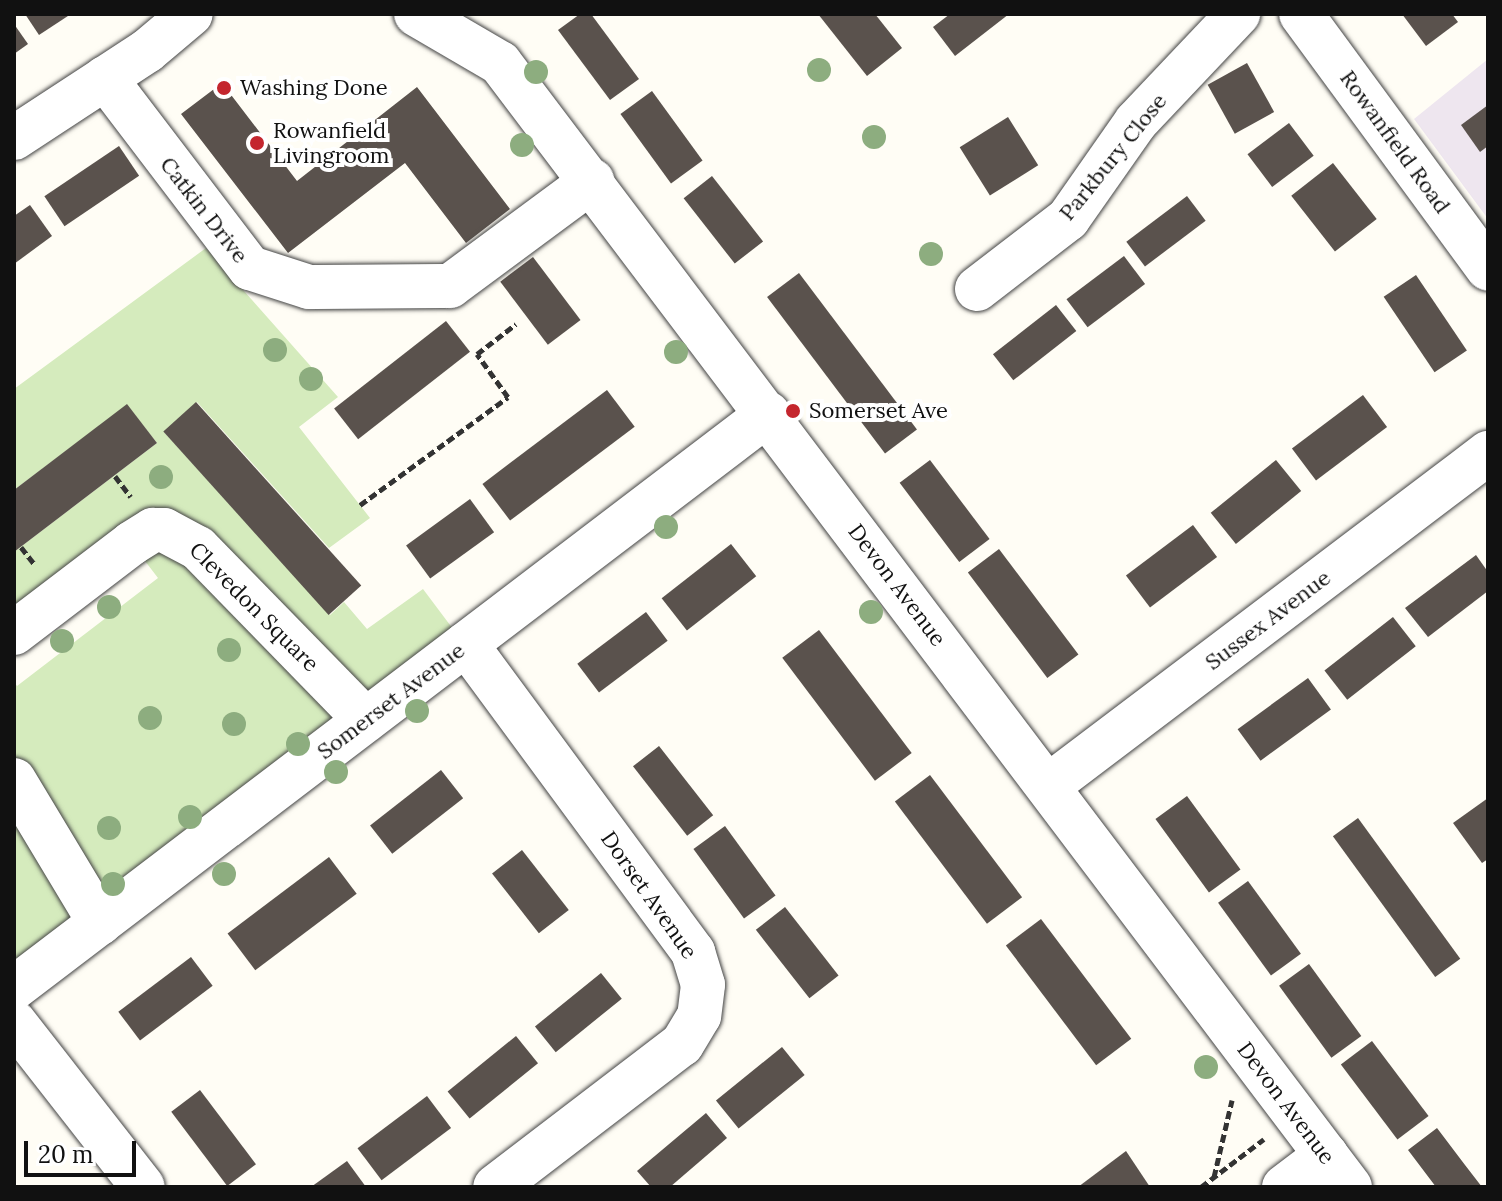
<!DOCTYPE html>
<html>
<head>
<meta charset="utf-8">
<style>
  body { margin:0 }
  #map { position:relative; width:1502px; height:1201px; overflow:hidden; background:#fffdf5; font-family:Lora,serif }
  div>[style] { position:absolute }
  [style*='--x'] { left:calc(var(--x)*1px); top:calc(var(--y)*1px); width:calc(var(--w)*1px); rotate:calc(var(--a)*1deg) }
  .industrial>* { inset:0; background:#eee6ef }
  .green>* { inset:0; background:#d5ebbd }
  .building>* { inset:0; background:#5a524d; transform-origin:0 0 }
  .path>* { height:5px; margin-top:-2.5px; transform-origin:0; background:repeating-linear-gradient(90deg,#333 0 8px,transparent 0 12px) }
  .roads { filter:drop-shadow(0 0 2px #444) drop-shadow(0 0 2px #444) }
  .minor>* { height:44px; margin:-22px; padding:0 22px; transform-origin:22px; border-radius:22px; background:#fff }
  .trees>* { width:24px; height:24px; margin:-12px; border-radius:50%; background:#8dad7f }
  .dots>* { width:22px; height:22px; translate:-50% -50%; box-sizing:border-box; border:4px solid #fff; border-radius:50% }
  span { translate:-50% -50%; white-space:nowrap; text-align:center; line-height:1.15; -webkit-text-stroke:8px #fff; paint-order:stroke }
  .poi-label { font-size:22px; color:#111 }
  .left { translate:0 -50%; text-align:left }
  .street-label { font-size:22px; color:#111 }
  .frame { position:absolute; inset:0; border:16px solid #111; pointer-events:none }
  .scale { position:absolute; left:24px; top:1141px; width:112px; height:36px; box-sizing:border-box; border:4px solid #111; border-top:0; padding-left:10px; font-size:24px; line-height:28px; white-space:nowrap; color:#111; -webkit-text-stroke:6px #fff; paint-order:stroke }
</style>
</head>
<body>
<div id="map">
  <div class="industrial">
    <div style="clip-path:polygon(1488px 59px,1488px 219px,1414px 119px)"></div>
  </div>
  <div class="green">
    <div style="clip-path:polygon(206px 248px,338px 397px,299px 427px,370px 518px,329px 548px,197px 402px,164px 432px,330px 615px,344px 602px,367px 629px,423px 589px,465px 645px,14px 988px,14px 682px,17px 686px,158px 578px,132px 544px,14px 633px,14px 552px,157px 443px,127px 405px,14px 490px,14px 389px)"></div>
  </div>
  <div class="building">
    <div style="clip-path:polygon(25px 14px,71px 14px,39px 35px)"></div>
    <div style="clip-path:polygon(580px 14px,591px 14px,639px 79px,610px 100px,558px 30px)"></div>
    <div style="clip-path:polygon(818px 14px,875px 14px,902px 48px,867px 76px)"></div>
    <div style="clip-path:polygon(950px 14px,1009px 14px,955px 56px,933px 27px)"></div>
    <div style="clip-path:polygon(1402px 14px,1452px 14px,1458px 22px,1426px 46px)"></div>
    <div style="clip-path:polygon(14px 24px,28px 44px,14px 54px)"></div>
    <div style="left:1247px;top:63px;width:56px;height:45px;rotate:61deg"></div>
    <div style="clip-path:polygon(222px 83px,297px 181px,417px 87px,510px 209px,466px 243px,405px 163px,288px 253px,181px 114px)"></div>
    <div style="left:652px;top:91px;width:86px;height:39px;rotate:54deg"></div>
    <div style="clip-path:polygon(1488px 105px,1488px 146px,1480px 152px,1461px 125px)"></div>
    <div style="left:1008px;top:117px;width:57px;height:57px;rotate:58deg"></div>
    <div style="left:1289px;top:123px;width:41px;height:52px;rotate:53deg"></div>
    <div style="left:119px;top:146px;width:36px;height:90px;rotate:56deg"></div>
    <div style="left:1333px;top:163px;width:71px;height:53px;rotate:52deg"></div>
    <div style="left:712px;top:176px;width:83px;height:36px;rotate:52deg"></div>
    <div style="left:1187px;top:196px;width:31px;height:76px;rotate:53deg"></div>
    <div style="clip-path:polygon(30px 205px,52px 236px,14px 264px,14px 216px)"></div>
    <div style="left:1124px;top:256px;width:35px;height:72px;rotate:53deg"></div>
    <div style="left:533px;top:257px;width:79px;height:41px;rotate:53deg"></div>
    <div style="left:799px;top:273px;width:196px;height:40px;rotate:53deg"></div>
    <div style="left:1416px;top:275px;width:91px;height:39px;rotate:56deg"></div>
    <div style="left:1056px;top:305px;width:33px;height:80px;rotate:52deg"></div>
    <div style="left:446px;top:321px;width:39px;height:142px;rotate:52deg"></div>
    <div style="left:607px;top:390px;width:46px;height:156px;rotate:53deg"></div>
    <div style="left:1363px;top:395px;width:40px;height:89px;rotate:53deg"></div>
    <div style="left:196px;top:402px;width:247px;height:44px;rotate:48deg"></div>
    <div style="clip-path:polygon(127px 404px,157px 443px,14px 552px,14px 490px)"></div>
    <div style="left:930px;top:460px;width:99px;height:38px;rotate:53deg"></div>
    <div style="left:1276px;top:460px;width:40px;height:84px;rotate:51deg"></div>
    <div style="left:470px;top:499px;width:41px;height:79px;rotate:54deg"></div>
    <div style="left:1193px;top:525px;width:40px;height:84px;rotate:53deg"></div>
    <div style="left:731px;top:544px;width:41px;height:88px;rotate:52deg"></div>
    <div style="left:999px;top:549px;width:132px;height:39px;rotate:53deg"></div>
    <div style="clip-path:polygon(1476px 555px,1488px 572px,1488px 591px,1428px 637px,1405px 608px)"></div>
    <div style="left:646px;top:612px;width:36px;height:86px;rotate:53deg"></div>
    <div style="left:1393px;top:617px;width:37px;height:87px;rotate:52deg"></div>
    <div style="left:819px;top:630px;width:154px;height:46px;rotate:53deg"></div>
    <div style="left:1308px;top:678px;width:39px;height:87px;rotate:54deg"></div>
    <div style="left:659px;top:746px;width:88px;height:33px;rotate:52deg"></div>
    <div style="left:441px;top:770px;width:36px;height:90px;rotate:52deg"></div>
    <div style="left:930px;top:775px;width:153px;height:44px;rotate:53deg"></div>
    <div style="left:1187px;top:796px;width:91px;height:39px;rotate:54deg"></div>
    <div style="clip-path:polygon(1488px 798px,1488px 859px,1482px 863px,1453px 823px)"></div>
    <div style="left:1358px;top:818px;width:174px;height:31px;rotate:54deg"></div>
    <div style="left:725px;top:826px;width:86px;height:39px;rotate:54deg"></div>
    <div style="left:522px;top:850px;width:76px;height:38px;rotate:52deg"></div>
    <div style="left:329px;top:857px;width:46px;height:127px;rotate:53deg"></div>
    <div style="left:1248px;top:881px;width:90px;height:37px;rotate:54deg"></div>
    <div style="left:785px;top:907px;width:87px;height:37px;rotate:52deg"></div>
    <div style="left:1041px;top:919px;width:150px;height:44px;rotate:53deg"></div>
    <div style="left:191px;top:957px;width:36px;height:91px;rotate:53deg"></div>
    <div style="left:1309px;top:964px;width:89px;height:37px;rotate:54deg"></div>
    <div style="left:601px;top:973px;width:33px;height:85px;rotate:51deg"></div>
    <div style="left:516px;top:1036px;width:35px;height:88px;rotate:51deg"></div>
    <div style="left:1372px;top:1041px;width:94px;height:39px;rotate:53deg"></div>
    <div style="left:782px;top:1047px;width:36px;height:85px;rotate:51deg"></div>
    <div style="left:200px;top:1090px;width:93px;height:36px;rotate:53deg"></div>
    <div style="left:427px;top:1096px;width:40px;height:87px;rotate:53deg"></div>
    <div style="clip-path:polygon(706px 1113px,727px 1138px,670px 1187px,651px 1187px,637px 1171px)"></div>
    <div style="clip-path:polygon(1437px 1128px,1465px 1165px,1482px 1187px,1436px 1187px,1408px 1150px)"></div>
    <div style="clip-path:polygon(1126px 1151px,1150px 1187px,1078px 1187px)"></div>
    <div style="clip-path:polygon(347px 1161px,366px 1187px,311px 1187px)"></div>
  </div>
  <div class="path">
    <div style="--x:115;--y:476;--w:26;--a:53"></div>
    <div style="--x:360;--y:505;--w:183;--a:-36.1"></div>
    <div style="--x:508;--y:397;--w:53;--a:-125.8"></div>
    <div style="--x:477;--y:354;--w:49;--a:-37.6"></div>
    <div style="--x:21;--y:547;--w:23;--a:52"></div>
    <div style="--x:1214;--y:1177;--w:79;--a:-76.8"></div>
    <div style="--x:1201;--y:1187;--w:79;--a:-37.3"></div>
  </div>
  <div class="roads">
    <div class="minor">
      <div style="--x:416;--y:14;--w:97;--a:30.3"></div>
      <div style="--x:500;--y:63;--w:1409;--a:52.9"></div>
      <div style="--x:1301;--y:14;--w:316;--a:53.7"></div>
      <div style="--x:105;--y:78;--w:239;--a:52.7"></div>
      <div style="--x:250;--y:268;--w:62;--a:17.9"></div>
      <div style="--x:309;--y:287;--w:141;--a:-0.4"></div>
      <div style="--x:450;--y:286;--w:177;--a:-36.5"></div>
      <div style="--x:14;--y:138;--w:159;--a:-33.2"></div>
      <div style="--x:147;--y:51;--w:57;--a:-40.1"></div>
      <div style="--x:977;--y:289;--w:115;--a:-37.6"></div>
      <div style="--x:1068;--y:219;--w:118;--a:-55"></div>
      <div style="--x:1136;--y:122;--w:149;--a:-46.6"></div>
      <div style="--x:14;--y:633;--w:148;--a:-37.3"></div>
      <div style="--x:132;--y:543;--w:25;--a:-32"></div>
      <div style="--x:153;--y:530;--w:11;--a:0"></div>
      <div style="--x:164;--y:530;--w:38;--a:28"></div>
      <div style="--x:198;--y:548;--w:240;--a:45.7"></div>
      <div style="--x:466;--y:644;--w:383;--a:53.6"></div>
      <div style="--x:693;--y:952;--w:34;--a:73"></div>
      <div style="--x:703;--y:985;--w:31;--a:97"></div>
      <div style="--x:699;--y:1016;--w:33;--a:121"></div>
      <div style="--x:682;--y:1044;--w:235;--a:142.6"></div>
      <div style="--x:14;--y:780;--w:167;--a:59"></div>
      <div style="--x:1048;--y:786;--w:552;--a:-37.12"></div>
      <div style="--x:14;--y:988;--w:948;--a:-37.28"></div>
      <div style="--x:14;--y:1022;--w:209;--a:52"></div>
      <div style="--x:1284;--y:1187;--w:53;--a:-37.3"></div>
    </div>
  </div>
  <div class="trees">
    <div style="left:819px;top:70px"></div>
    <div style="left:536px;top:72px"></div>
    <div style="left:874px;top:137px"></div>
    <div style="left:522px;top:145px"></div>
    <div style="left:931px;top:254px"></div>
    <div style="left:275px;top:350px"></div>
    <div style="left:676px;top:352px"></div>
    <div style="left:311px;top:379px"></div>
    <div style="left:161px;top:477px"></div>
    <div style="left:666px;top:527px"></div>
    <div style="left:109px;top:607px"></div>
    <div style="left:871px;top:612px"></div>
    <div style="left:62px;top:641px"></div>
    <div style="left:229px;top:650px"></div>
    <div style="left:417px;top:711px"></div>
    <div style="left:150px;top:718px"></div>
    <div style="left:234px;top:724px"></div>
    <div style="left:298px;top:744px"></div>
    <div style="left:336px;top:772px"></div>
    <div style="left:190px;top:817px"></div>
    <div style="left:109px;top:828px"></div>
    <div style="left:224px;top:874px"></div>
    <div style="left:113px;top:884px"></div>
    <div style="left:1206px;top:1067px"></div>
  </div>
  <div class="dots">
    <div style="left:224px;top:88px;background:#c4262e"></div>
    <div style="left:257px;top:143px;background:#c4262e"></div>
    <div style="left:793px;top:411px;background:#c4262e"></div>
  </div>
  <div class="poi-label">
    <span class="left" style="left:240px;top:88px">Washing Done</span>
    <span class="left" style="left:273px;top:143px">Rowanfield<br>Livingroom</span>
    <span class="left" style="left:809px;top:411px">Somerset Ave</span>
  </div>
  <div class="street-label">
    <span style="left:1395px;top:142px;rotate:54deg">Rowanfield Road</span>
    <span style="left:1113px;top:157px;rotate:-51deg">Parkbury Close</span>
    <span style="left:204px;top:210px;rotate:52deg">Catkin Drive</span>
    <span style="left:897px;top:585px;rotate:53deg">Devon Avenue</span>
    <span style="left:254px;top:607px;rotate:45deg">Clevedon Square</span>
    <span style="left:1268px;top:620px;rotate:-37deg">Sussex Avenue</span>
    <span style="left:391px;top:701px;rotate:-37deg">Somerset Avenue</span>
    <span style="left:649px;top:895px;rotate:55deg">Dorset Avenue</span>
    <span style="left:1286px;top:1103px;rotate:53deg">Devon Avenue</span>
  </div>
  <div class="frame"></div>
  <div class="scale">20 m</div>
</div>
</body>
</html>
